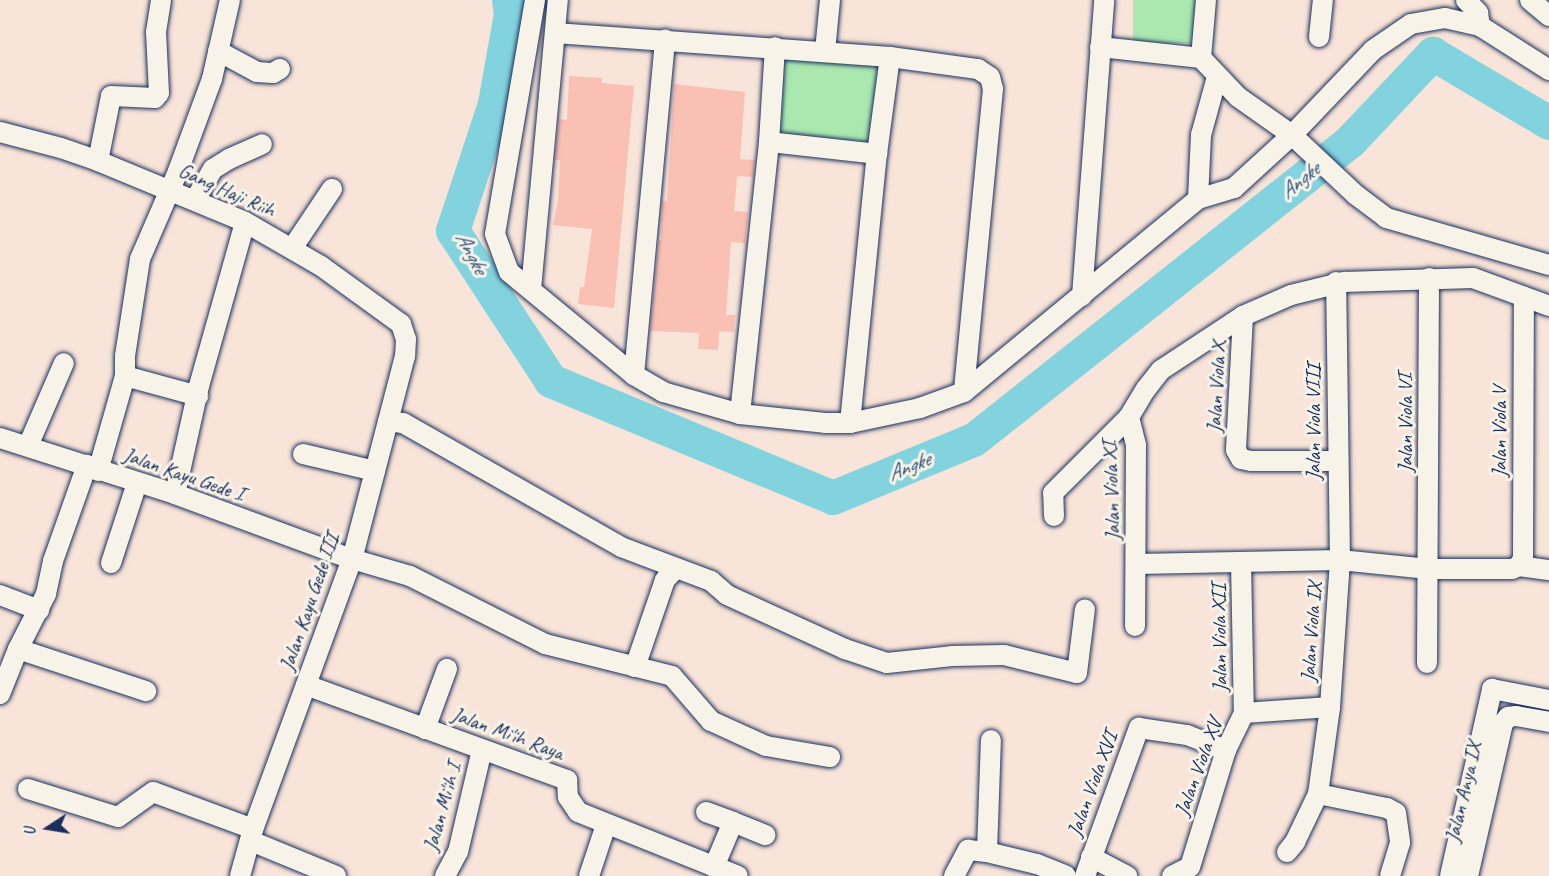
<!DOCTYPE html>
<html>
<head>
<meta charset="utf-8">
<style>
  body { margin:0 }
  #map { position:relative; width:1549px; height:876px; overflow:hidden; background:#f8e4d8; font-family:Caveat,sans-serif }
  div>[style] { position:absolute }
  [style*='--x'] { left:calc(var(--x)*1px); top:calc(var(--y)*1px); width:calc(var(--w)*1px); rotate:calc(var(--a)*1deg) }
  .green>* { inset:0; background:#aae8b0; transform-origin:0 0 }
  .river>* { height:34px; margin:-17px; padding:0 17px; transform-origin:17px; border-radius:17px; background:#83d3de }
  .building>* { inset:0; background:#fbc0b4 }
  .roads { filter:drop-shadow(0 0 2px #1b2f5e) drop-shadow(0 0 2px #1b2f5e) }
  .minor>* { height:20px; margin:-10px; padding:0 10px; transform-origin:10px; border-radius:10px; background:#f7f3e8 }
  span { translate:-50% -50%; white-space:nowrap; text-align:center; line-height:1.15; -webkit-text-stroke:6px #f7f3e8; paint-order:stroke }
  .street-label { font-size:21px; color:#1b2f5e }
  .water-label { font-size:22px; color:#35587e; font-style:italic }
  .north { position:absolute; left:18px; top:798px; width:60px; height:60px; -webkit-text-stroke:4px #f7f3e8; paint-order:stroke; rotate:258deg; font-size:16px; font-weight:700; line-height:24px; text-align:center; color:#1b2f5e }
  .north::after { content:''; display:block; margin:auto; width:21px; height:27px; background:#1b2f5e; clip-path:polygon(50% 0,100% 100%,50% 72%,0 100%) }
</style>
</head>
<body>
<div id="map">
  <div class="green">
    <div style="left:1133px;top:0;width:63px;height:43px"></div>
    <div style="left:781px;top:56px;width:103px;height:81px;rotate:4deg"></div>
  </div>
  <div class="river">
    <div style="--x:509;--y:0;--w:14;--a:82"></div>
    <div style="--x:511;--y:14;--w:91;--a:100.1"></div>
    <div style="--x:495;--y:104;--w:134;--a:108.3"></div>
    <div style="--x:453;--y:231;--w:179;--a:56.8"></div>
    <div style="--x:551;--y:381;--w:305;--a:22.5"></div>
    <div style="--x:833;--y:498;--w:152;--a:-22.4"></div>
    <div style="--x:974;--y:440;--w:481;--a:-38.4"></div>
    <div style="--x:1351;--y:141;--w:120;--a:-46.7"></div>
    <div style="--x:1433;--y:54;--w:135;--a:30.7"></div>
  </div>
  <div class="building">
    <div style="clip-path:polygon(569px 76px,602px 78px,602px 83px,634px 86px,614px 308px,578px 304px,580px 287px,584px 287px,592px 229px,553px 225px,558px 200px,560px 160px,555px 160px,559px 119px,567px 120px)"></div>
    <div style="clip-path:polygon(674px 84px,745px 92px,740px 159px,755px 160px,753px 177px,737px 176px,734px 211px,748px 212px,745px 243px,731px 242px,726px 315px,735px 315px,734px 332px,719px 331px,718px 350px,698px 349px,699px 333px,650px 331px,659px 240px,661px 240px,662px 201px,667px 201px)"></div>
  </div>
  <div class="roads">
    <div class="minor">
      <div style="--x:535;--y:0;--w:237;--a:99.7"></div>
      <div style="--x:495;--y:234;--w:40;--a:69.8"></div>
      <div style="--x:509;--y:272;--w:162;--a:39.5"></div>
      <div style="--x:634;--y:375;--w:34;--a:30"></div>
      <div style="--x:663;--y:392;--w:80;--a:15.9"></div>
      <div style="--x:740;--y:414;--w:85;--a:6"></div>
      <div style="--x:825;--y:423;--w:25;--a:0"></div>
      <div style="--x:850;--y:423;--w:72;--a:-12.1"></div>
      <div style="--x:920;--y:408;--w:47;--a:-20"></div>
      <div style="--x:964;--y:392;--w:303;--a:-39.5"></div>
      <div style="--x:1198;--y:199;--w:64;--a:-87.3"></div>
      <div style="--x:1201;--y:135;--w:60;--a:-74.6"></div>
      <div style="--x:1466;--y:0;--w:18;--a:47"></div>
      <div style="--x:1478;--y:13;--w:13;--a:81"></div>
      <div style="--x:1530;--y:0;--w:25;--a:40"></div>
      <div style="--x:555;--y:33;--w:336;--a:4.1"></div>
      <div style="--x:890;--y:57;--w:89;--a:7.8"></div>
      <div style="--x:978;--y:69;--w:14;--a:34"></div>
      <div style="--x:990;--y:77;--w:12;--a:76"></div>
      <div style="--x:993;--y:89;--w:304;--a:95.5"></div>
      <div style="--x:1319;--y:37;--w:37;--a:-84"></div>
      <div style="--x:1100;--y:47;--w:102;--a:6.2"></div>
      <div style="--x:1201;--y:58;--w:54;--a:46.5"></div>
      <div style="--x:1238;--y:97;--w:66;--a:35.1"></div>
      <div style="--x:1292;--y:135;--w:88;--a:43.2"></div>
      <div style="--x:1356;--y:195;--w:38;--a:37"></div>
      <div style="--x:1386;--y:218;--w:170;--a:16.1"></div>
      <div style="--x:218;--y:51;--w:44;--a:28.3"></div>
      <div style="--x:257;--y:72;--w:16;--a:4"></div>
      <div style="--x:273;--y:73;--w:8;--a:-30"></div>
      <div style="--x:825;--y:51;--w:51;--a:-84.4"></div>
      <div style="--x:1201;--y:58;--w:58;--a:-85.1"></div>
      <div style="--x:0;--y:132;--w:63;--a:14.7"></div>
      <div style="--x:61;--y:148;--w:39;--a:19"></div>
      <div style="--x:98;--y:161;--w:159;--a:22.5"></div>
      <div style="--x:245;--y:222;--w:88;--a:30.1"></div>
      <div style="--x:321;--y:266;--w:99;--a:35.9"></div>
      <div style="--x:401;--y:324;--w:16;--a:72"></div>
      <div style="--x:406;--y:339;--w:17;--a:93"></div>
      <div style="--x:405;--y:356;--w:210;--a:104.6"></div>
      <div style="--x:352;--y:559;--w:288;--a:110.1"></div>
      <div style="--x:253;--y:829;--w:49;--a:105.5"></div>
      <div style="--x:769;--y:142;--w:109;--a:6.3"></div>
      <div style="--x:98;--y:161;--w:66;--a:-78.7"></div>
      <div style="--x:111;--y:96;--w:44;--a:2.6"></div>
      <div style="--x:155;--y:98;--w:6;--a:-51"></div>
      <div style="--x:159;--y:93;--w:61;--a:-92.8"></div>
      <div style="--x:156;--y:32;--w:32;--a:-81"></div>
      <div style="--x:1198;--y:199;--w:38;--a:-17"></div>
      <div style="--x:1234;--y:188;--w:79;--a:-42.4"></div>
      <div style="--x:1292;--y:135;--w:117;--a:-46.4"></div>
      <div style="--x:1373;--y:50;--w:46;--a:-34.4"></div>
      <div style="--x:1411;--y:24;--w:35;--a:-10"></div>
      <div style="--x:1445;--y:18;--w:36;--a:13"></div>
      <div style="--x:1480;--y:26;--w:82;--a:32.5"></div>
      <div style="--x:195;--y:200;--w:36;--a:-60"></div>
      <div style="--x:213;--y:169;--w:19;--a:-32"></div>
      <div style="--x:229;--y:159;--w:36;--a:-24"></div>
      <div style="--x:293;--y:247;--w:70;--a:-56.1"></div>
      <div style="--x:531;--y:289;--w:290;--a:-84.7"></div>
      <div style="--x:1082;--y:296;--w:297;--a:-85.7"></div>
      <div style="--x:1243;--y:316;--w:134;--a:93"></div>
      <div style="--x:1236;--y:450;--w:10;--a:61"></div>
      <div style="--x:1241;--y:459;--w:10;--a:11"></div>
      <div style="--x:1251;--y:461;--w:86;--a:0"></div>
      <div style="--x:634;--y:375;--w:337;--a:-84.7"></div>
      <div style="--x:125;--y:376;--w:76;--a:15.3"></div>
      <div style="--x:740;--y:414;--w:274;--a:-83.9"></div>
      <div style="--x:769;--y:142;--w:95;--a:-86.4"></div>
      <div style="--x:1129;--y:417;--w:29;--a:76"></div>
      <div style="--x:1136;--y:445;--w:181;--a:90.3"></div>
      <div style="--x:388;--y:421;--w:15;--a:8"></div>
      <div style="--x:403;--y:423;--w:251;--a:29.6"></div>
      <div style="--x:621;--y:547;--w:96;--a:20.7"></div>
      <div style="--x:711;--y:581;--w:21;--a:41"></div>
      <div style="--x:727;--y:595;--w:130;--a:24.6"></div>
      <div style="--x:845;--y:649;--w:44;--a:18.4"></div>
      <div style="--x:887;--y:663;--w:65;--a:-6.1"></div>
      <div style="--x:952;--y:656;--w:52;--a:-1.1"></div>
      <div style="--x:1004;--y:655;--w:75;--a:13.9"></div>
      <div style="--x:1077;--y:673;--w:64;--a:-82.9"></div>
      <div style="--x:850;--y:423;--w:270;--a:-84.3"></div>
      <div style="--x:877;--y:154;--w:98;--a:-82.4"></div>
      <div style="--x:0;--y:438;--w:184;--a:17.7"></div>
      <div style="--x:175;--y:494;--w:189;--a:20.2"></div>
      <div style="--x:352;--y:559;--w:60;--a:16.3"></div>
      <div style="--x:410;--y:576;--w:151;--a:26.7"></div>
      <div style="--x:545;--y:644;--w:131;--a:14.1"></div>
      <div style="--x:672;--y:676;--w:60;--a:49.1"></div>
      <div style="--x:711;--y:721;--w:60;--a:24.4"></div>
      <div style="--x:766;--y:746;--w:65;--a:9.8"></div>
      <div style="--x:28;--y:446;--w:90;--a:-66.6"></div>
      <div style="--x:303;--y:454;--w:74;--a:13.3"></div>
      <div style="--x:98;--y:471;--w:99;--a:-74.1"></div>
      <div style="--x:125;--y:376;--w:20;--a:-90"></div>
      <div style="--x:125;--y:356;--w:98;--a:-81.2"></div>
      <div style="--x:140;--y:259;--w:96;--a:-66.6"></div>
      <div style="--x:178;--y:171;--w:98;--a:-69.7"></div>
      <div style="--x:212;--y:79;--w:81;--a:-77.2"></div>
      <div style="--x:175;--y:494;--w:111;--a:-77.5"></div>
      <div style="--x:199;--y:386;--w:170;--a:-74.3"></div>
      <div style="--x:1054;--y:516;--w:23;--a:-92"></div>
      <div style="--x:1053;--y:493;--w:107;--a:-45"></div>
      <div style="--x:1129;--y:417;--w:33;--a:-59"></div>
      <div style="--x:1146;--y:389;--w:24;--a:-52"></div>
      <div style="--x:1161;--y:370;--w:98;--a:-33.4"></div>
      <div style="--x:1243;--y:316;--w:52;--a:-23.6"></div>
      <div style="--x:1291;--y:295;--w:55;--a:-13.8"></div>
      <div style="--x:1344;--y:282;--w:129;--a:-1.8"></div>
      <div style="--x:1473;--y:278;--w:81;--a:20.2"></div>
      <div style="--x:1241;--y:562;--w:151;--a:88.9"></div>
      <div style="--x:111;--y:563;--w:84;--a:-72"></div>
      <div style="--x:1137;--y:564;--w:203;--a:-1.1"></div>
      <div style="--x:1340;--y:560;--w:89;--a:5.8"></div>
      <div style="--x:1429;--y:569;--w:83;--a:0"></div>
      <div style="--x:1512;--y:569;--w:8;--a:-23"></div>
      <div style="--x:1519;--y:566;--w:30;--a:8"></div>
      <div style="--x:1519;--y:566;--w:9;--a:-63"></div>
      <div style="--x:1523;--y:558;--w:261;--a:-89.8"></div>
      <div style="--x:0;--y:595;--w:42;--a:21"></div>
      <div style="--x:18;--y:649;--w:135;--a:18.2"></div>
      <div style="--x:1427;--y:663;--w:385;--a:-89.7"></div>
      <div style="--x:635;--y:667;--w:92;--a:-71"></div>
      <div style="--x:665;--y:580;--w:16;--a:-47"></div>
      <div style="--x:306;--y:685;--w:278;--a:20"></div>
      <div style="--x:567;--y:780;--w:17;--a:87"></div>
      <div style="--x:568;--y:797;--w:18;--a:56"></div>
      <div style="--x:578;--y:812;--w:172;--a:21.8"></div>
      <div style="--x:0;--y:694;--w:48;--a:-68.2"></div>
      <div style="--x:18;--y:649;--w:62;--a:-63"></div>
      <div style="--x:46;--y:594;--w:34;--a:-78"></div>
      <div style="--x:53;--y:561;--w:102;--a:-70.5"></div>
      <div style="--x:425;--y:729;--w:64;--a:-69.9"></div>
      <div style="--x:28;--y:789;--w:94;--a:17.3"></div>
      <div style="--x:118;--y:817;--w:43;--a:-35.5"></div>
      <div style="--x:153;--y:792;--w:107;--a:20.3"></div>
      <div style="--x:1318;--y:794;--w:70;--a:11.5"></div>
      <div style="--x:1387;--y:808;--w:10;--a:29"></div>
      <div style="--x:1396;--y:813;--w:30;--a:82"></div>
      <div style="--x:1400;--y:843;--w:34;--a:107"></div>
      <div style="--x:706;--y:812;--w:29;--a:20"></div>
      <div style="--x:733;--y:822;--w:49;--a:112.9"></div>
      <div style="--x:733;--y:822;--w:35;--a:22"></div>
      <div style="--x:251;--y:841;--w:92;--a:22.4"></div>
      <div style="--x:987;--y:852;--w:112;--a:-88"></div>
      <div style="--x:1287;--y:852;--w:13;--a:-51"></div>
      <div style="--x:1295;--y:842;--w:53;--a:-64.4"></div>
      <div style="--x:1318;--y:794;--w:88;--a:-82.1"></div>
      <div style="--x:1330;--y:707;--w:147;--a:-86.1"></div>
      <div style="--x:1340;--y:560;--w:278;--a:-90.8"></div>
      <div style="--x:1091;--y:857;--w:41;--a:27.8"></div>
      <div style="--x:445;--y:876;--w:27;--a:-62"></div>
      <div style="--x:458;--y:852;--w:105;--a:-76.8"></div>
      <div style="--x:589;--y:876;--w:54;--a:-71.6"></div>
      <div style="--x:954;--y:876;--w:30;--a:-62"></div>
      <div style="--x:968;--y:850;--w:19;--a:6"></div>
      <div style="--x:987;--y:852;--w:51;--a:13.5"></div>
      <div style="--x:1037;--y:864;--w:31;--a:22"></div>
      <div style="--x:1085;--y:876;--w:158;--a:-70"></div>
      <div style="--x:1139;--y:728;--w:49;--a:8.3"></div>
      <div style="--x:1187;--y:735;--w:42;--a:21"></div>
      <div style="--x:1172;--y:876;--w:20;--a:-27"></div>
      <div style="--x:1190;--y:867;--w:122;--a:-72.9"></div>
      <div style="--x:1226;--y:750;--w:41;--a:-64.1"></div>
      <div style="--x:1244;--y:713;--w:86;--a:-4"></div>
      <div style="--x:1450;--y:876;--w:192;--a:-77.3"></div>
      <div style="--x:1492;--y:689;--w:58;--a:10.9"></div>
      <div style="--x:1468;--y:876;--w:157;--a:-77.1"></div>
      <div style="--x:1503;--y:723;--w:8;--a:-50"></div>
      <div style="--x:1508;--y:717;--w:8;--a:-7"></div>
      <div style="--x:1516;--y:716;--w:34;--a:10"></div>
    </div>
  </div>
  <div class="street-label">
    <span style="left:227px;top:190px;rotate:24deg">Gang Haji Riih</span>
    <span style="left:1216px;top:387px;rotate:-87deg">Jalan Viola X</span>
    <span style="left:1313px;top:422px;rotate:-90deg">Jalan Viola VIII</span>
    <span style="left:1405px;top:423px;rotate:-90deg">Jalan Viola VI</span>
    <span style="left:1499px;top:432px;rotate:-90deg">Jalan Viola V</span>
    <span style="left:184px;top:474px;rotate:19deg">Jalan Kayu Gede I</span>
    <span style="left:1111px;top:491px;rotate:-92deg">Jalan Viola XI</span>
    <span style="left:309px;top:602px;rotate:-71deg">Jalan Kayu Gede III</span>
    <span style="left:1311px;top:632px;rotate:-86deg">Jalan Viola IX</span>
    <span style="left:1219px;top:638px;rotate:-91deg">Jalan Viola XII</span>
    <span style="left:508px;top:733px;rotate:20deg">Jalan Mi'ih Raya</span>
    <span style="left:1198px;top:767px;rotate:-70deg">Jalan Viola XV</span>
    <span style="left:1092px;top:784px;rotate:-70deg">Jalan Viola XVI</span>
    <span style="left:1463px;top:792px;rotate:-77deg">Jalan Anya IX</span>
    <span style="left:442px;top:807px;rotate:-74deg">Jalan Mi'ih I</span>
  </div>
  <div class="water-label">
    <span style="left:1300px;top:181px;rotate:-39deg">Angke</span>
    <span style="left:471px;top:253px;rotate:62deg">Angke</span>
    <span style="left:909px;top:467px;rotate:-22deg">Angke</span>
  </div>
  <div class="north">U</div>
</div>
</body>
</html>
